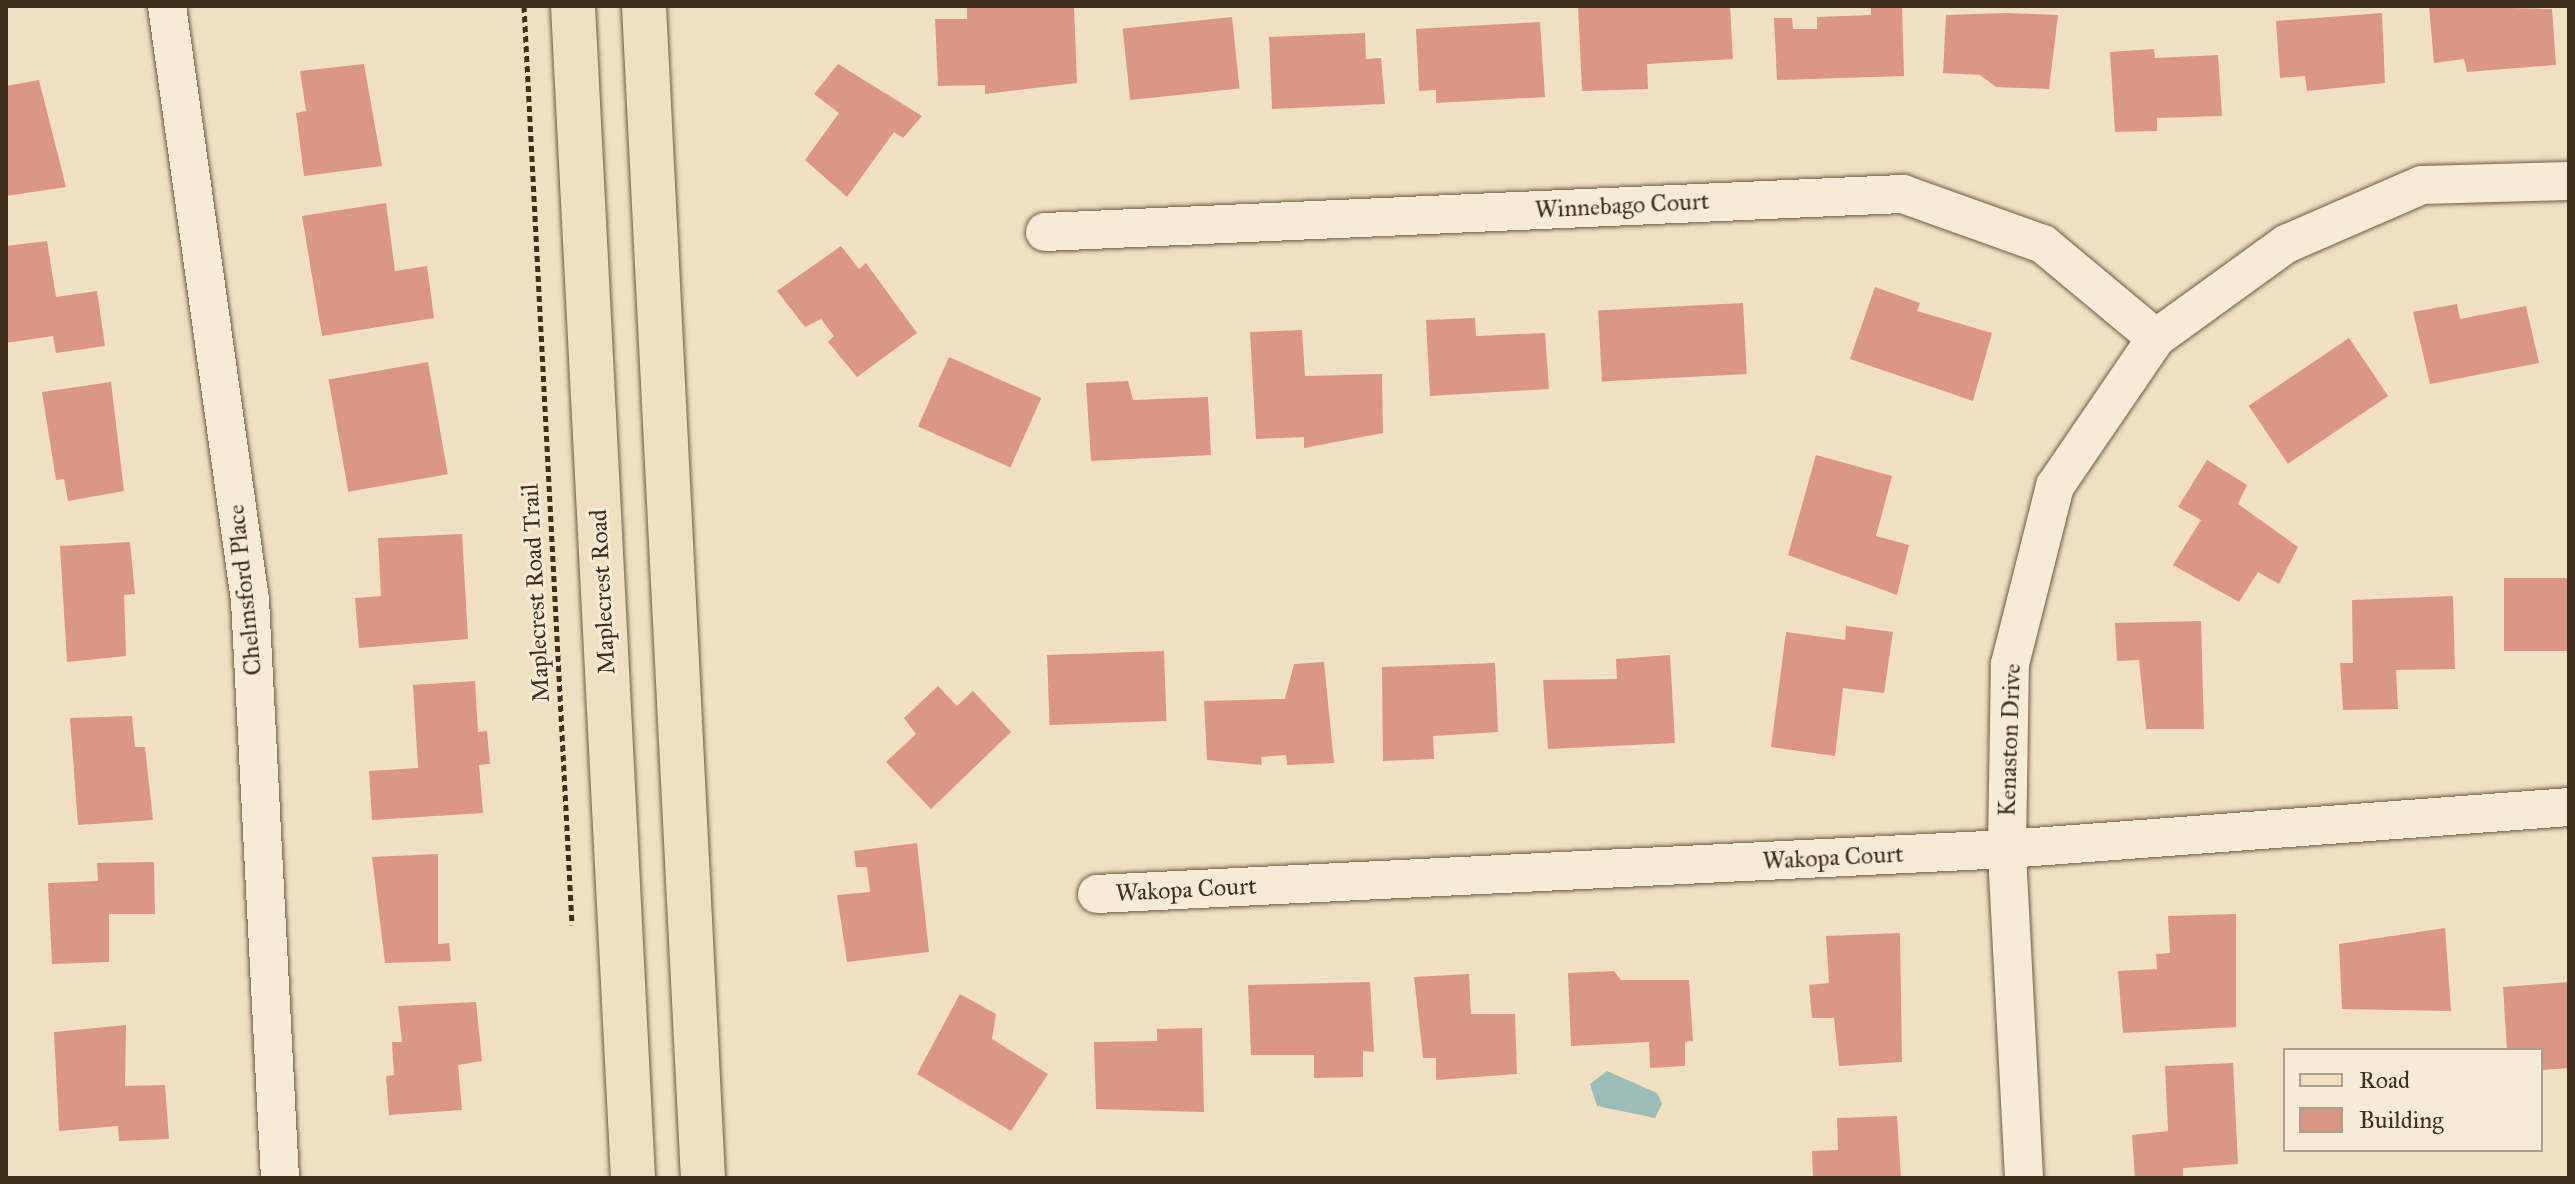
<!DOCTYPE html>
<html>
<head>
<meta charset="utf-8">
<style>
  body { margin:0 }
  #map { position:relative; width:2575px; height:1184px; overflow:hidden; background:#f0e0c1; font-family:"IM FELL Great Primer",serif }
  div>[style] { position:absolute }
  [style*='--x'] { left:calc(var(--x)*1px); top:calc(var(--y)*1px); width:calc(var(--w)*1px); rotate:calc(var(--a)*1deg) }
  .water>* { inset:0; background:#9bbdb7 }
  .building>* { inset:0; background:#db9685; transform-origin:0 0 }
  .path>* { height:5px; margin-top:-2.5px; transform-origin:0; background:repeating-linear-gradient(90deg,#3f301b 0 6px,transparent 0 10px) }
  .roads { filter:drop-shadow(0 0 2px #6b5c44) drop-shadow(0 0 2px #6b5c44) }
  .minor>* { height:38px; margin:-19px; padding:0 19px; transform-origin:19px; border-radius:19px; background:#f5ebd7 }
  .primary>* { height:44px; margin:-22px; padding:0 22px; transform-origin:22px; border-radius:22px; background:#f0e0c1 }
  span { translate:-50% -50%; white-space:nowrap; text-align:center; line-height:1.15; -webkit-text-stroke:6px #f5ebd7; paint-order:stroke }
  .street-label { font-size:24px; color:#3f301b }
  .frame { position:absolute; inset:0; border:8px solid #3f301b; pointer-events:none }
  .legend { position:absolute; left:2283px; top:1048px; width:260px; height:104px; box-sizing:border-box; background:#f5ebd7; border:2px solid #aca08c; margin:0; padding:10px 14px; list-style:none; font-size:24px; color:#3f301b }
  .legend li { display:flex; align-items:center; gap:16px; height:40px }
  .legend b { width:40px; border:2px solid #aca08c }
</style>
</head>
<body>
<div id="map">
  <div class="water">
    <div style="clip-path:polygon(1607px 1071px,1657px 1093px,1662px 1104px,1655px 1118px,1597px 1106px,1590px 1084px)"></div>
  </div>
  <div class="building">
    <div style="clip-path:polygon(967px 6px,1074px 6px,1077px 83px,985px 94px,985px 85px,938px 86px,935px 19px,967px 19px)"></div>
    <div style="clip-path:polygon(1578px 6px,1730px 6px,1733px 59px,1647px 64px,1648px 89px,1582px 91px)"></div>
    <div style="clip-path:polygon(1871px 6px,1902px 6px,1904px 76px,1777px 80px,1774px 18px,1792px 18px,1793px 29px,1817px 29px,1817px 17px,1871px 15px)"></div>
    <div style="clip-path:polygon(2429px 6px,2552px 9px,2556px 65px,2467px 72px,2464px 59px,2434px 63px)"></div>
    <div style="clip-path:polygon(2007px 13px,2058px 15px,2049px 89px,1996px 87px,1980px 75px,1943px 73px,1946px 15px)"></div>
    <div style="clip-path:polygon(2382px 13px,2385px 83px,2307px 91px,2305px 76px,2280px 78px,2276px 21px)"></div>
    <div style="left:1232px;top:17px;width:72px;height:110px;rotate:84deg"></div>
    <div style="clip-path:polygon(1540px 22px,1545px 97px,1436px 103px,1436px 90px,1419px 91px,1416px 29px)"></div>
    <div style="clip-path:polygon(1365px 33px,1366px 59px,1381px 58px,1385px 104px,1272px 109px,1269px 37px)"></div>
    <div style="clip-path:polygon(2154px 49px,2155px 58px,2218px 55px,2222px 116px,2157px 118px,2157px 131px,2115px 132px,2110px 52px)"></div>
    <div style="clip-path:polygon(364px 64px,382px 166px,304px 176px,296px 113px,306px 111px,300px 71px)"></div>
    <div style="clip-path:polygon(838px 64px,922px 116px,903px 138px,894px 132px,847px 197px,805px 160px,839px 113px,814px 94px)"></div>
    <div style="clip-path:polygon(39px 80px,66px 187px,6px 196px,6px 86px)"></div>
    <div style="clip-path:polygon(386px 203px,395px 271px,427px 266px,434px 318px,322px 336px,302px 216px)"></div>
    <div style="clip-path:polygon(47px 241px,56px 297px,97px 291px,105px 346px,56px 353px,53px 336px,6px 343px,6px 246px)"></div>
    <div style="clip-path:polygon(841px 246px,859px 269px,866px 263px,917px 333px,857px 377px,828px 342px,834px 336px,821px 319px,805px 327px,777px 291px)"></div>
    <div style="clip-path:polygon(1875px 287px,1920px 303px,1917px 311px,1992px 333px,1973px 401px,1850px 359px)"></div>
    <div style="left:1743px;top:303px;width:71px;height:145px;rotate:87deg"></div>
    <div style="clip-path:polygon(2457px 304px,2460px 319px,2526px 306px,2539px 363px,2430px 384px,2413px 312px)"></div>
    <div style="clip-path:polygon(1475px 318px,1476px 336px,1545px 333px,1549px 389px,1430px 396px,1426px 320px)"></div>
    <div style="clip-path:polygon(1302px 330px,1305px 376px,1382px 374px,1383px 433px,1304px 448px,1304px 437px,1256px 439px,1250px 332px)"></div>
    <div style="left:2349px;top:338px;width:70px;height:121px;rotate:56deg"></div>
    <div style="left:949px;top:357px;width:101px;height:76px;rotate:24deg"></div>
    <div style="left:428px;top:362px;width:114px;height:101px;rotate:80deg"></div>
    <div style="clip-path:polygon(1128px 381px,1133px 400px,1208px 397px,1211px 455px,1091px 461px,1086px 383px)"></div>
    <div style="clip-path:polygon(111px 382px,124px 491px,68px 501px,64px 479px,56px 480px,42px 392px)"></div>
    <div style="clip-path:polygon(1816px 455px,1892px 476px,1876px 536px,1909px 545px,1897px 595px,1788px 555px)"></div>
    <div style="clip-path:polygon(2207px 460px,2247px 485px,2238px 504px,2298px 547px,2279px 584px,2258px 572px,2239px 602px,2173px 565px,2201px 520px,2178px 507px)"></div>
    <div style="clip-path:polygon(462px 534px,468px 639px,359px 648px,355px 598px,381px 596px,378px 538px)"></div>
    <div style="clip-path:polygon(130px 542px,135px 594px,124px 595px,126px 656px,67px 662px,60px 546px)"></div>
    <div style="left:2569px;top:578px;width:73px;height:65px;rotate:90deg"></div>
    <div style="clip-path:polygon(2453px 596px,2455px 669px,2396px 670px,2398px 709px,2343px 710px,2340px 663px,2353px 663px,2352px 600px)"></div>
    <div style="clip-path:polygon(2201px 621px,2204px 729px,2146px 729px,2139px 660px,2117px 661px,2115px 623px)"></div>
    <div style="clip-path:polygon(1846px 626px,1893px 632px,1884px 693px,1843px 688px,1835px 756px,1771px 747px,1786px 632px,1845px 640px)"></div>
    <div style="left:1164px;top:651px;width:70px;height:117px;rotate:88deg"></div>
    <div style="clip-path:polygon(1670px 655px,1675px 743px,1548px 749px,1543px 680px,1617px 679px,1616px 659px)"></div>
    <div style="clip-path:polygon(1324px 662px,1334px 763px,1287px 765px,1286px 755px,1261px 757px,1262px 765px,1207px 760px,1204px 701px,1285px 699px,1294px 664px)"></div>
    <div style="clip-path:polygon(1495px 663px,1498px 732px,1433px 736px,1434px 759px,1383px 761px,1382px 667px)"></div>
    <div style="clip-path:polygon(475px 681px,478px 732px,487px 731px,490px 764px,479px 765px,483px 813px,372px 820px,369px 771px,418px 768px,413px 685px)"></div>
    <div style="clip-path:polygon(938px 686px,957px 706px,973px 691px,1011px 732px,931px 809px,886px 762px,916px 734px,904px 718px)"></div>
    <div style="clip-path:polygon(132px 716px,135px 747px,145px 747px,153px 820px,78px 825px,70px 718px)"></div>
    <div style="clip-path:polygon(917px 843px,929px 952px,847px 962px,837px 895px,870px 892px,867px 867px,856px 867px,854px 851px)"></div>
    <div style="clip-path:polygon(438px 854px,438px 944px,449px 943px,451px 961px,385px 963px,372px 857px)"></div>
    <div style="clip-path:polygon(154px 862px,155px 914px,109px 914px,109px 962px,52px 964px,48px 883px,98px 881px,97px 863px)"></div>
    <div style="clip-path:polygon(2236px 914px,2236px 1027px,2123px 1033px,2118px 971px,2157px 969px,2156px 954px,2170px 953px,2168px 916px)"></div>
    <div style="clip-path:polygon(2445px 928px,2451px 1011px,2342px 1009px,2339px 944px)"></div>
    <div style="clip-path:polygon(1900px 933px,1902px 1062px,1839px 1066px,1834px 1018px,1812px 1018px,1809px 985px,1829px 983px,1826px 936px)"></div>
    <div style="clip-path:polygon(1614px 971px,1621px 980px,1689px 980px,1693px 1041px,1685px 1042px,1685px 1066px,1650px 1068px,1649px 1042px,1571px 1046px,1568px 973px)"></div>
    <div style="clip-path:polygon(1469px 974px,1471px 1014px,1515px 1014px,1517px 1074px,1436px 1080px,1436px 1058px,1423px 1058px,1414px 977px)"></div>
    <div style="clip-path:polygon(1370px 982px,1374px 1052px,1363px 1051px,1363px 1077px,1314px 1078px,1314px 1055px,1251px 1055px,1248px 985px)"></div>
    <div style="clip-path:polygon(2569px 982px,2569px 1068px,2541px 1070px,2541px 1050px,2507px 1050px,2503px 987px)"></div>
    <div style="clip-path:polygon(960px 994px,996px 1014px,992px 1039px,1048px 1074px,1011px 1131px,917px 1074px)"></div>
    <div style="clip-path:polygon(476px 1002px,482px 1061px,458px 1065px,462px 1110px,389px 1115px,386px 1076px,394px 1075px,392px 1042px,402px 1042px,398px 1006px)"></div>
    <div style="clip-path:polygon(126px 1025px,125px 1086px,165px 1085px,169px 1139px,119px 1141px,118px 1126px,59px 1131px,54px 1032px)"></div>
    <div style="clip-path:polygon(1202px 1028px,1204px 1112px,1096px 1109px,1094px 1042px,1157px 1041px,1157px 1029px)"></div>
    <div style="clip-path:polygon(2233px 1063px,2238px 1164px,2183px 1168px,2183px 1178px,2135px 1178px,2132px 1135px,2168px 1131px,2165px 1066px)"></div>
    <div style="clip-path:polygon(1897px 1116px,1901px 1178px,1813px 1178px,1812px 1151px,1838px 1150px,1837px 1118px)"></div>
  </div>
  <div class="path">
    <div style="--x:524;--y:6;--w:920;--a:87.01"></div>
  </div>
  <div class="roads">
    <div class="minor">
      <div style="--x:167;--y:6;--w:600;--a:82.05"></div>
      <div style="--x:250;--y:600;--w:579;--a:87.03"></div>
      <div style="--x:1045;--y:232;--w:859;--a:-2.54"></div>
      <div style="--x:1903;--y:194;--w:149;--a:19.7"></div>
      <div style="--x:2043;--y:244;--w:147;--a:39.8"></div>
      <div style="--x:1097;--y:894;--w:911;--a:-2.83"></div>
      <div style="--x:2007;--y:849;--w:564;--a:-4.27"></div>
      <div style="--x:2024;--y:1178;--w:329;--a:-93"></div>
      <div style="--x:2007;--y:849;--w:185;--a:-89.1"></div>
      <div style="--x:2010;--y:664;--w:184;--a:-75.8"></div>
      <div style="--x:2055;--y:486;--w:179;--a:-55.7"></div>
      <div style="--x:2156;--y:338;--w:160;--a:-35.9"></div>
      <div style="--x:2286;--y:244;--w:148;--a:-23.5"></div>
      <div style="--x:2422;--y:185;--w:147;--a:-1.6"></div>
    </div>
    <div class="primary">
      <div style="--x:573;--y:6;--w:1174;--a:87.07"></div>
      <div style="--x:644;--y:6;--w:1173;--a:87.12"></div>
    </div>
  </div>
  <div class="street-label">
    <span style="left:1622px;top:206px;rotate:-3deg">Winnebago Court</span>
    <span style="left:245px;top:590px;rotate:-96deg">Chelmsford Place</span>
    <span style="left:603px;top:592px;rotate:-93deg">Maplecrest Road</span>
    <span style="left:536px;top:593px;rotate:-93deg">Maplecrest Road Trail</span>
    <span style="left:2010px;top:740px;rotate:-88deg">Kenaston Drive</span>
    <span style="left:1833px;top:858px;rotate:-3deg">Wakopa Court</span>
    <span style="left:1186px;top:890px;rotate:-3deg">Wakopa Court</span>
  </div>
  <div class="frame"></div>
  <ul class="legend">
  <li><b style="height:10px;background:#f0e0c1"></b>Road</li>
  <li><b style="height:22px;background:#db9685"></b>Building</li>
  </ul>
</div>
</body>
</html>
